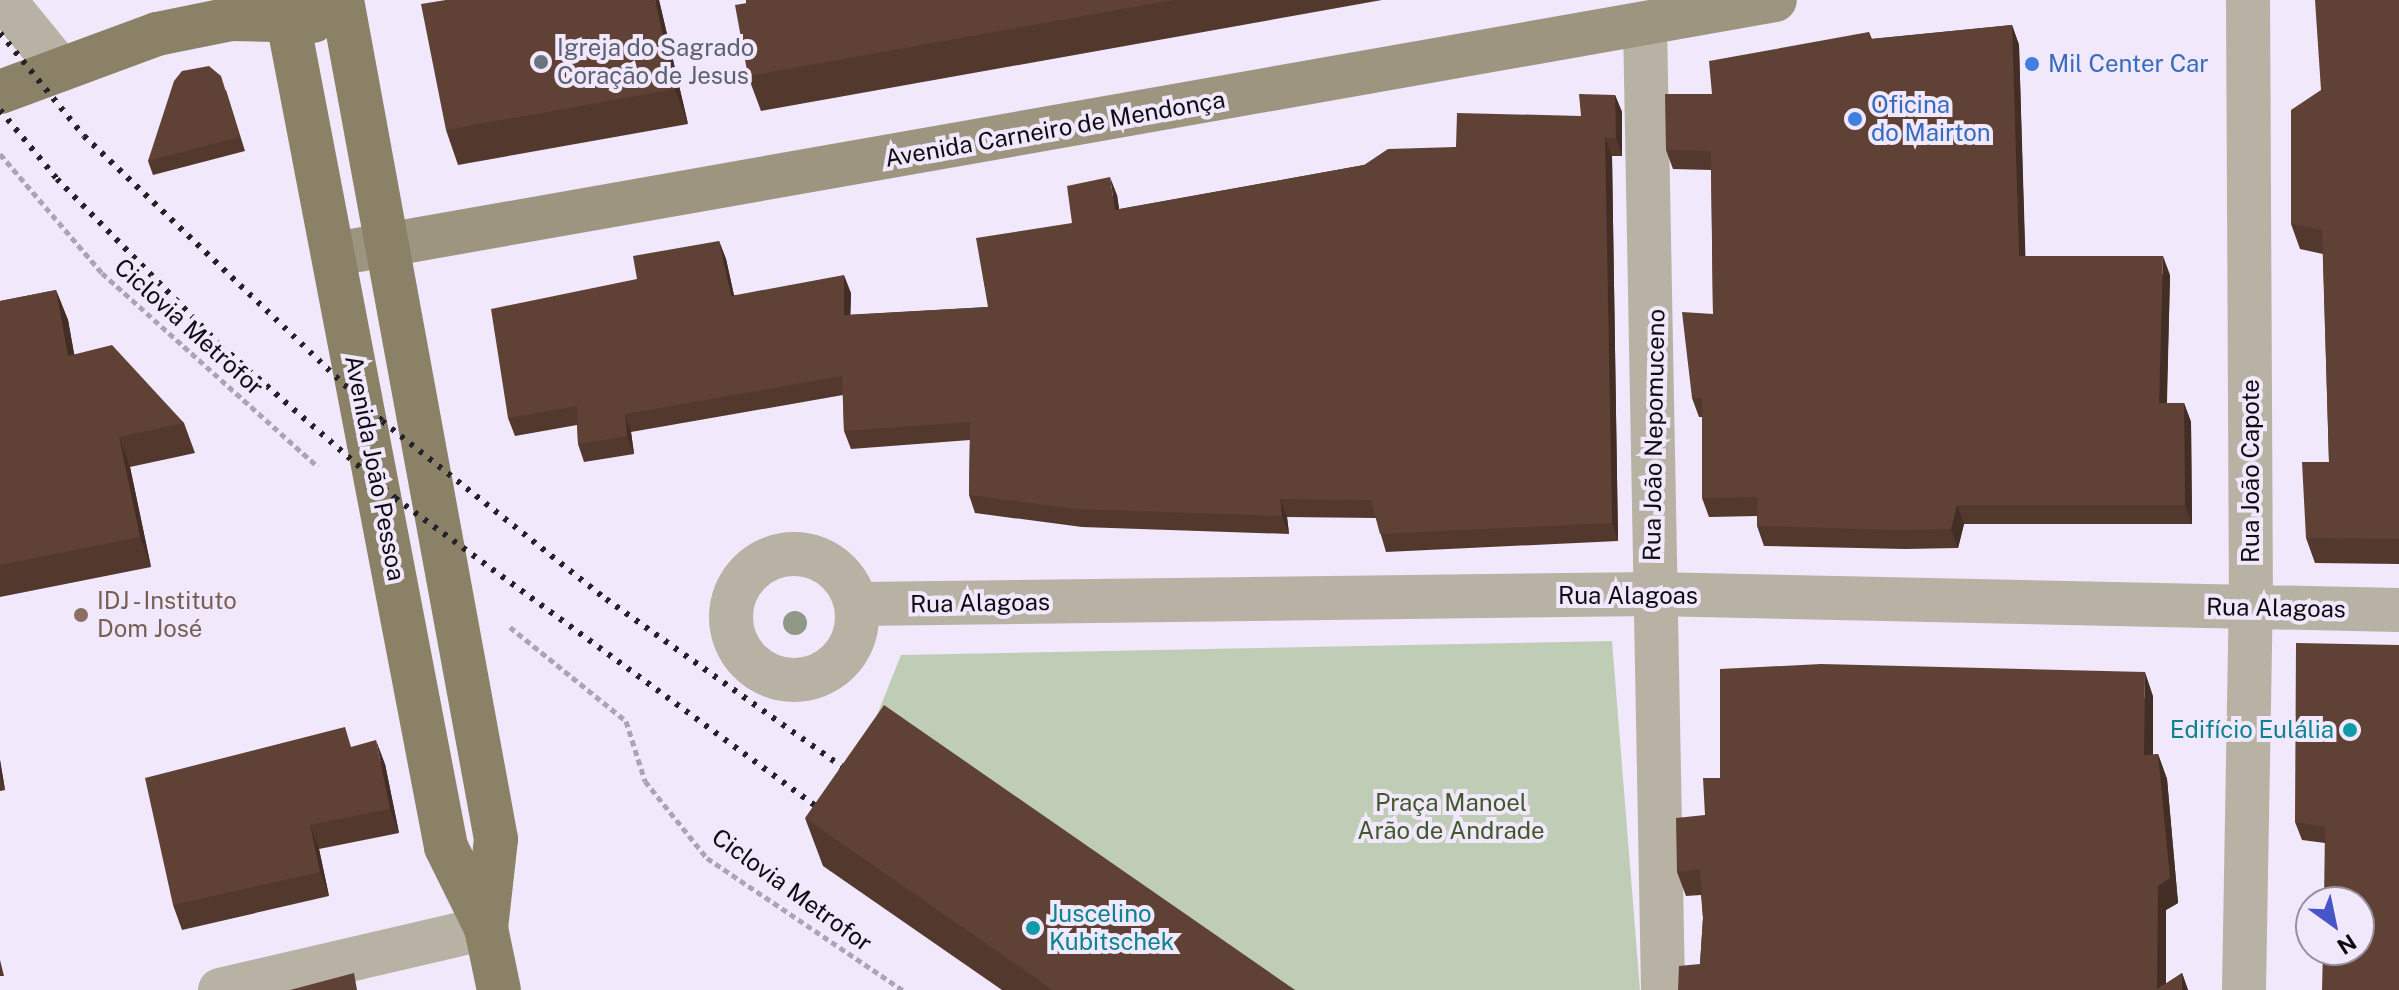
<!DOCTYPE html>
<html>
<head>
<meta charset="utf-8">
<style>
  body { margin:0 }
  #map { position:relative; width:2399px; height:990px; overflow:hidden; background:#f1e8fc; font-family:"Public Sans",sans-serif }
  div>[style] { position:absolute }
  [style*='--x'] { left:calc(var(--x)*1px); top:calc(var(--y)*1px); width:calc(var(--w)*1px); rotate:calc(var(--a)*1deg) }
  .green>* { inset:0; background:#c0cdb6 }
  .path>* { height:5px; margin-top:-2.5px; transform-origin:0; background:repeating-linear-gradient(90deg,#aba4b4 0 6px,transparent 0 10px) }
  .minor>* { height:44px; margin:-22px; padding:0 22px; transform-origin:22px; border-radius:22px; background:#b7b2a3 }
  .minor>.ring { margin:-22px; padding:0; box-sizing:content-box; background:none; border:44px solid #b7b2a3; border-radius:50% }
  .secondary>* { height:44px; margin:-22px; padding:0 22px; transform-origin:22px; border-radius:22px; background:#9d957f }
  .primary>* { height:44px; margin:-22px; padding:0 22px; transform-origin:22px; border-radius:22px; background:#8a8166 }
  .rail>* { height:6px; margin-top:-3px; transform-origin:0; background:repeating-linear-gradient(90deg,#25232a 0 4px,transparent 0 12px) }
  .trees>* { width:24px; height:24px; margin:-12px; border-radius:50%; background:#909988 }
  .wall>* { inset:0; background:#53382e }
  .shaded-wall>* { inset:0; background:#432e25 }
  .building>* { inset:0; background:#604135 }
  .dots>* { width:22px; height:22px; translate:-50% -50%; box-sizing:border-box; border:4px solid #f1e8fc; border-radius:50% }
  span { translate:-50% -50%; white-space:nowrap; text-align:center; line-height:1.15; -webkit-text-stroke:8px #f1e8fc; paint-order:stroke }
  .worship-label { font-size:24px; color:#5b616d }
  .left { translate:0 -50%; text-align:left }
  .shop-label { font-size:24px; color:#366cbe }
  .street-label { font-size:24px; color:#0e0c12 }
  .education-label { font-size:24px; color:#785e54 }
  .culture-label { font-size:24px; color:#0d838f }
  .right { translate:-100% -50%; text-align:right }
  .park-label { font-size:24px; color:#41592a }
  .north { position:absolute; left:2295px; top:886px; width:80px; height:80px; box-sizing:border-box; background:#f1e8fc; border:2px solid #96909e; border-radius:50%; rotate:147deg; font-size:22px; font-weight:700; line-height:32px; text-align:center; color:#0e0c12 }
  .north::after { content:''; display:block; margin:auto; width:28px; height:36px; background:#4855c9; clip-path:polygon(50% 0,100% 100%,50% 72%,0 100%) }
</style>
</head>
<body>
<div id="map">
  <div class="green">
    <div style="clip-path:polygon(1612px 641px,1640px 990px,1276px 990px,877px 715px,901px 655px)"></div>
  </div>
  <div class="path">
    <div style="--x:0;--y:154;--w:157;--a:49.4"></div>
    <div style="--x:102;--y:273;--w:290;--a:41.9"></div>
    <div style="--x:510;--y:627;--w:149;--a:39"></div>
    <div style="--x:626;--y:721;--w:63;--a:72.4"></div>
    <div style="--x:645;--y:781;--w:99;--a:51.2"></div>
    <div style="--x:707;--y:858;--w:236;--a:34"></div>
  </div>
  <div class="minor">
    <div style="--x:4;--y:0;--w:90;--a:50.8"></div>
    <div style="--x:1645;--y:24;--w:966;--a:88.93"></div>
    <div class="ring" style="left:731px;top:554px;width:82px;height:82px"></div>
    <div style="--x:857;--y:604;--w:795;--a:-0.72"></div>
    <div style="--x:1652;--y:594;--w:747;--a:1.23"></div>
    <div style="--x:220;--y:990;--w:273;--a:-13.1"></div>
    <div style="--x:2244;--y:990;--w:382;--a:-89"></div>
    <div style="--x:2251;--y:608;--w:608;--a:-90.28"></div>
  </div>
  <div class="secondary">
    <div style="--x:335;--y:254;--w:1462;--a:-10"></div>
  </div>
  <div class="primary">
    <div style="--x:284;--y:0;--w:862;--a:79.17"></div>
    <div style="--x:446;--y:847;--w:90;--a:63.7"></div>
    <div style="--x:486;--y:928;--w:63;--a:78.2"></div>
    <div style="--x:342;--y:0;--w:853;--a:79.6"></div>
    <div style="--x:496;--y:839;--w:90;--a:96.4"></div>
    <div style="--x:0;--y:92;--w:167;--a:-20.3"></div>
    <div style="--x:157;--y:34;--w:76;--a:-11.5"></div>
    <div style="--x:231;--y:19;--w:82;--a:1.4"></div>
  </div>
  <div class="rail">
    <div style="--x:0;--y:33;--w:133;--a:50.8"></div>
    <div style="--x:84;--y:136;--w:412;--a:43.7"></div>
    <div style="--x:382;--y:421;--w:286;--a:38.5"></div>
    <div style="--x:606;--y:599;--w:309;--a:35.4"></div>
    <div style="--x:0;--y:110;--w:89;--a:50.4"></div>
    <div style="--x:57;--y:179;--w:234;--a:45.5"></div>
    <div style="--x:221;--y:346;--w:231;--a:41.1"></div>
    <div style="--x:395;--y:498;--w:542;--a:36.21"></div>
  </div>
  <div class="trees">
    <div style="left:795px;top:623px"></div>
  </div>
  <div class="wall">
    <div style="clip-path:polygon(659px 0,688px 124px,458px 165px,446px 130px)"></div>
    <div style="clip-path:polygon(746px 0,1382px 0,761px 111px,748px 76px)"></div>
    <div style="clip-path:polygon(2399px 0,2399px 564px,2315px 563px,2306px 538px,2329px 462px,2323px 254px,2300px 249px,2291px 224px,2321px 90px)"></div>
    <div style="clip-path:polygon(2012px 25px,2019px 45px,2025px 256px,2170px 275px,2167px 403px,2184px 403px,2191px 422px,2192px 524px,1964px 524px,1958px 548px,1905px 549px,1764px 546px,1757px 526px,1757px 516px,1709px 517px,1702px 498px,1702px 417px,1699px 417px,1692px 398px,1713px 314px,1711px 170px,1673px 169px,1666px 150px,1712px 94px,1869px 32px,1872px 39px)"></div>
    <div style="clip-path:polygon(226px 90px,245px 151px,153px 175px,148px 161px)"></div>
    <div style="clip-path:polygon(1615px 95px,1622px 112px,1622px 156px,1612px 156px,1618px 541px,1386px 552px,1376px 518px,1287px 517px,1289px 534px,1082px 527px,975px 513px,969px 495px,970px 440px,851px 449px,844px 431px,843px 395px,631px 432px,634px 454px,584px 462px,578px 444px,577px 425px,515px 436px,508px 418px,637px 279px,719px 241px,726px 259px,734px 295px,851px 293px,850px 315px,988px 307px,1072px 223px,1117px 195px,1119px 209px,1364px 165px,1456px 147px,1581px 116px)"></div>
    <div style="clip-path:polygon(56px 290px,68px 320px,74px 354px,184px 423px,195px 453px,130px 467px,151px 567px,0 597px,0 301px)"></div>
    <div style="clip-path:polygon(2399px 645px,2325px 843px,2302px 840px,2295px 822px)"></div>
    <div style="clip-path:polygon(2153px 696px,2153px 755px,2158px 754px,2167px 779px,2178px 903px,2166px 910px,2166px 984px,2182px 973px,2188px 990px,1678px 990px,1700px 964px,1703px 918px,1701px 895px,1686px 896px,1677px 872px,1705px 815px,1720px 778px)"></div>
    <div style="clip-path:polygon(353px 747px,385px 764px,399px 833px,319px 849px,329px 896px,182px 930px,173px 905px)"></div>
    <div style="clip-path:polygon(0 760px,5px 790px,0 791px)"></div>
    <div style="clip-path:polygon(805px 818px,1295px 990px,1002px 990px,823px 866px)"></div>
    <div style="clip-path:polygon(0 960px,4px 976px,0 976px)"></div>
  </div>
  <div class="shaded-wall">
    <div style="clip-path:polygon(655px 0,659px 0,688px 124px,675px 89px)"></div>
    <div style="clip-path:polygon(2012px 25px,2019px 45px,2026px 275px,2019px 256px)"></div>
    <div style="clip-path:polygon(1615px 95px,1622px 112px,1622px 156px,1616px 138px)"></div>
    <div style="clip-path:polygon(1605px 138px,1612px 156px,1618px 541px,1612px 523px)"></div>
    <div style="clip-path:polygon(1110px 177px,1117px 195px,1122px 228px,1115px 210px)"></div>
    <div style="clip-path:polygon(719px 241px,726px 259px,738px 314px,731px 296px)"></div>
    <div style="clip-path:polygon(2163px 256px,2170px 275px,2166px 422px,2159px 403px)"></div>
    <div style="clip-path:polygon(844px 275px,851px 293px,850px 333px,844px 315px)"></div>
    <div style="clip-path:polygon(56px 290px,68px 320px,80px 386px,68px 356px)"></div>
    <div style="clip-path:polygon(2184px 403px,2191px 422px,2192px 524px,2185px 505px)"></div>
    <div style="clip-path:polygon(625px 414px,631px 432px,634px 454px,627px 436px)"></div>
    <div style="clip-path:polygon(119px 437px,130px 467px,151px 567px,140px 537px)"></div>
    <div style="clip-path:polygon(1280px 499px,1287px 517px,1289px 534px,1282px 516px)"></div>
    <div style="clip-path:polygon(1957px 505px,1964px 524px,1958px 548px,1951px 529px)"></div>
    <div style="clip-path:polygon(2145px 672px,2153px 696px,2153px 780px,2144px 755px)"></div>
    <div style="clip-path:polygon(376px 740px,385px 764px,399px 833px,390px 809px)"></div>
    <div style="clip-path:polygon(2158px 754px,2167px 779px,2178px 903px,2166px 910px,2166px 990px,2157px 990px)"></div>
    <div style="clip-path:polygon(0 760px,5px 790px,0 775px)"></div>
    <div style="clip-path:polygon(310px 825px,319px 849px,329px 896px,320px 872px)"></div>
    <div style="clip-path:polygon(2182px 973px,2188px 990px,2182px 990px)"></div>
  </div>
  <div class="building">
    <div style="clip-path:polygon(446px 0,655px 0,675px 89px,446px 130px,421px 4px)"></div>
    <div style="clip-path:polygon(746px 0,1173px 0,748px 76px,735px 5px,747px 3px)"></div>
    <div style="clip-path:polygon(2315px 0,2399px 0,2399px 539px,2306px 538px,2302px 462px,2329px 462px,2322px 230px,2291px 224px,2291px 110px,2321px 90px)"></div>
    <div style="clip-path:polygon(2012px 25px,2019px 256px,2163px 256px,2159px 403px,2184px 403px,2185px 505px,1957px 505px,1951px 529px,1898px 530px,1757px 526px,1758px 497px,1702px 498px,1702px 398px,1692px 398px,1682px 312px,1713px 314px,1711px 151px,1666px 150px,1665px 94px,1712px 94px,1709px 61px,1869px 32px,1870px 39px)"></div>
    <div style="clip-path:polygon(209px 66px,221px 76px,240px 137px,148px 161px,174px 81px,182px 71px)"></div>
    <div style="clip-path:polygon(1579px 94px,1615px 95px,1616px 138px,1605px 138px,1612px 523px,1380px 534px,1371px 500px,1280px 499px,1282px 516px,1075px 509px,969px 495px,970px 422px,844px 431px,842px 376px,625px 414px,627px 436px,578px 444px,577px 406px,508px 418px,491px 309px,637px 279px,633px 256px,719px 241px,731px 296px,844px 275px,844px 315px,988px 307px,976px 238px,1072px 223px,1067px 186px,1110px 177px,1115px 210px,1364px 165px,1388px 149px,1456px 147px,1457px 113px,1581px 116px)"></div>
    <div style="clip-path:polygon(56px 290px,68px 356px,112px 345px,184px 423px,119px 437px,140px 537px,0 565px,0 301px)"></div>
    <div style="clip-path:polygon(2296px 643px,2399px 645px,2399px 990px,2322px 990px,2323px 950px,2359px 950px,2359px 902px,2324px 902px,2325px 827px,2295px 822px)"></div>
    <div style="clip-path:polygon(1821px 664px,2145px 672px,2144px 755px,2158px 754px,2170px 878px,2158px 886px,2157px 989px,2182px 973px,2182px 990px,1678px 990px,1679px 966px,1700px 964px,1703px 918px,1700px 869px,1677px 872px,1676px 818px,1705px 815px,1703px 778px,1720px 778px,1720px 669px)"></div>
    <div style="clip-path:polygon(884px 705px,1295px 990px,1053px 990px,805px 818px)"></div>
    <div style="clip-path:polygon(345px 727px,351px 747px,376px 740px,390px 809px,310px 825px,320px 872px,173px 905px,145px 778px)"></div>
    <div style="clip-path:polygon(354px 973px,357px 990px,290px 990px)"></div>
  </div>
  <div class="dots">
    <div style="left:541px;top:62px;background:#6b7280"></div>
    <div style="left:2032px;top:64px;background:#3f7fe0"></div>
    <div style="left:1855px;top:119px;background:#3f7fe0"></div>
    <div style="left:81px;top:615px;background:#8d6e63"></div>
    <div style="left:2350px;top:730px;background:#0f9aa8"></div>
    <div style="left:1033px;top:928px;background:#0f9aa8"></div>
  </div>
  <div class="worship-label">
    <span class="left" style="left:557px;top:62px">Igreja do Sagrado<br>Coração de Jesus</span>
  </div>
  <div class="shop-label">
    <span class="left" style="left:2048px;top:64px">Mil Center Car</span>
    <span class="left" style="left:1871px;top:119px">Oficina<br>do Mairton</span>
  </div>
  <div class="street-label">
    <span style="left:1055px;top:129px;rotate:-10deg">Avenida Carneiro de Mendonça</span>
    <span style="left:189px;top:327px;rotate:42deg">Ciclovia Metrofor</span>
    <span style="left:1654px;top:435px;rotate:-89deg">Rua João Nepomuceno</span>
    <span style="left:375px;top:468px;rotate:79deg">Avenida João Pessoa</span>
    <span style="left:2251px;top:471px;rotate:-90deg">Rua João Capote</span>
    <span style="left:1628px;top:596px">Rua Alagoas</span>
    <span style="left:980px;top:603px;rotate:-1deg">Rua Alagoas</span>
    <span style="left:2276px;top:608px;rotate:1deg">Rua Alagoas</span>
    <span style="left:792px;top:890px;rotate:36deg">Ciclovia Metrofor</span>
  </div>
  <div class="education-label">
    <span class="left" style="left:97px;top:615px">IDJ - Instituto<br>Dom José</span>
  </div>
  <div class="culture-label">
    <span class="right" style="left:2334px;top:730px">Edifício Eulália</span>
    <span class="left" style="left:1049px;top:928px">Juscelino<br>Kubitschek</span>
  </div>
  <div class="park-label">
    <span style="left:1451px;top:817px">Praça Manoel<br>Arão de Andrade</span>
  </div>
  <div class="north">N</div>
</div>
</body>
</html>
